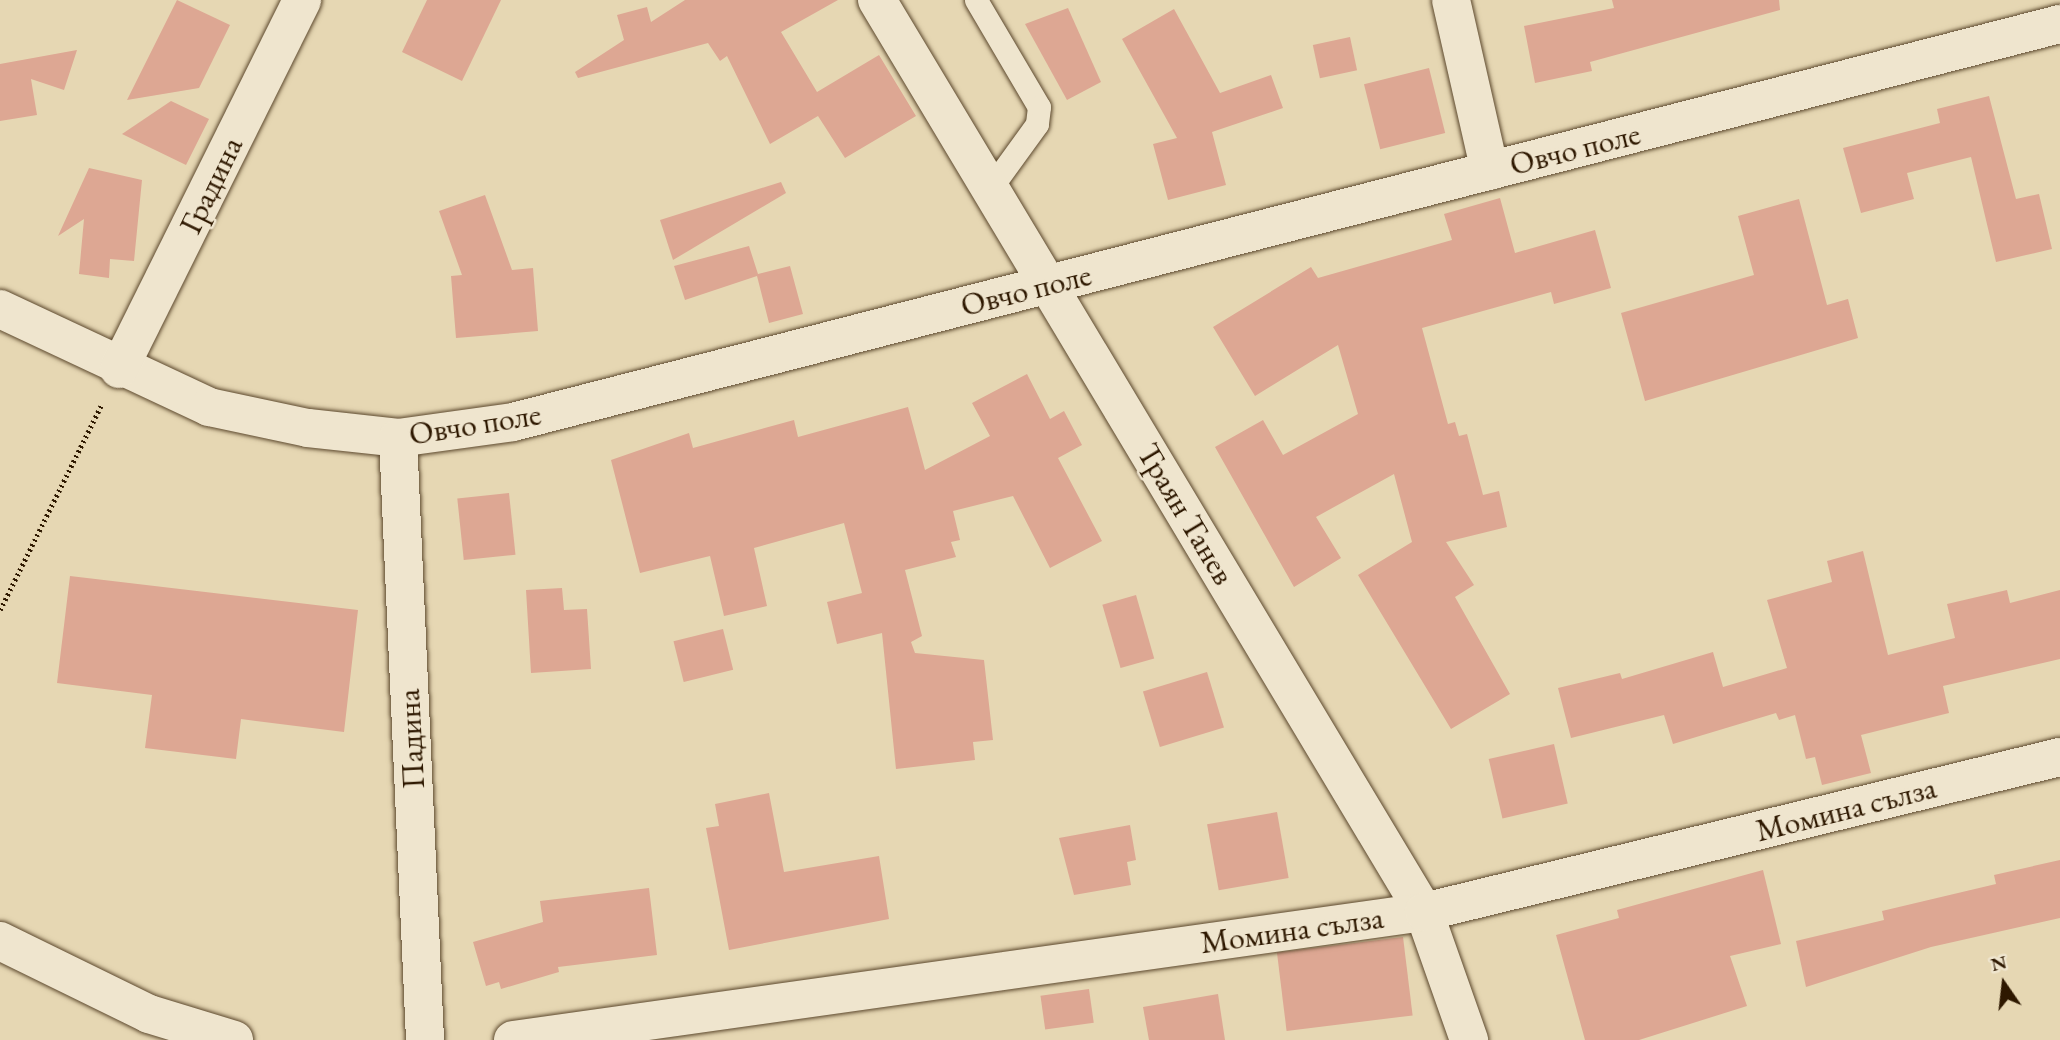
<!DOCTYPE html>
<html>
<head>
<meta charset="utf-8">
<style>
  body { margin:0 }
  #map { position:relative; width:2060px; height:1040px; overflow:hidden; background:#e6d7b3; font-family:"EB Garamond",serif }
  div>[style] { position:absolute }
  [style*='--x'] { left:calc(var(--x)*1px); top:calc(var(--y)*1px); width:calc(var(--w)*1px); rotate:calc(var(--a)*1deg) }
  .building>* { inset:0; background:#dda793; transform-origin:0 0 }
  .path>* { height:4.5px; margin-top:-2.25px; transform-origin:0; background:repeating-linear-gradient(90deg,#2e1800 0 2px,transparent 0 5.5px) }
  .roads { filter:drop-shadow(0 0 2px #5c482d) drop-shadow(0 0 2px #5c482d) }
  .service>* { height:23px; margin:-11.5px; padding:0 11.5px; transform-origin:11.5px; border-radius:11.5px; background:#efe5ce }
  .minor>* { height:38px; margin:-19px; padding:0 19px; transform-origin:19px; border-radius:19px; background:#efe5ce }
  span { translate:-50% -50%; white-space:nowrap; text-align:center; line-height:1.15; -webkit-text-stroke:5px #efe5ce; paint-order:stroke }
  .street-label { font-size:32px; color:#2e1800 }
  .north { position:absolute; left:1969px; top:949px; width:70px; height:70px; -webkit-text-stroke:5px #efe5ce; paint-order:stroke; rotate:346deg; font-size:19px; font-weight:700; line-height:28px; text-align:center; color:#2e1800 }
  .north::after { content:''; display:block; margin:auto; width:24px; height:32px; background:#2e1800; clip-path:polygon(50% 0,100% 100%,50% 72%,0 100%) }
</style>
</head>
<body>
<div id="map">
  <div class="building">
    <div style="clip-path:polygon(177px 0,230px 25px,199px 88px,127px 100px)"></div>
    <div style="clip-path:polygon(427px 0,501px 0,462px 81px,402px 52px)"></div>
    <div style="clip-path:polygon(685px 0,838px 0,781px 32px,817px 92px,879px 55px,916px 116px,845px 158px,818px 116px,770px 144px,727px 56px,720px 61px,708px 43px,578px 78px,575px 72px,624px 40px,617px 15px,647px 7px,651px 22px)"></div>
    <div style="clip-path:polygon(1612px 0,1779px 0,1780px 10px,1590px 62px,1592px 71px,1535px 83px,1524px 26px,1614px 8px)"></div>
    <div style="clip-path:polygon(1068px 8px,1101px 82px,1067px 100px,1025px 24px)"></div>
    <div style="clip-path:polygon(1174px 9px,1220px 93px,1271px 75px,1283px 108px,1212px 132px,1226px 185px,1168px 200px,1153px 144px,1177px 138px,1122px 39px)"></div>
    <div style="left:1350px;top:37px;width:34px;height:38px;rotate:78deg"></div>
    <div style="clip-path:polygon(77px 50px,64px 90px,31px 79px,37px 115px,0 121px,0 64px)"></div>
    <div style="left:1429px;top:68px;width:67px;height:67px;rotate:76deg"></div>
    <div style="clip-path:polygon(1989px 96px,2016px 199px,2039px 194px,2052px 249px,1996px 262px,1971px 157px,1907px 173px,1914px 199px,1861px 213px,1843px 148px,1940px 123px,1937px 109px)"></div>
    <div style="clip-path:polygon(171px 101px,209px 119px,186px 165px,122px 134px)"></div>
    <div style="clip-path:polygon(89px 168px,142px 180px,134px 261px,110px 259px,109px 278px,79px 274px,84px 219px,58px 236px)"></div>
    <div style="clip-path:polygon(781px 182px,786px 193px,673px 260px,660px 220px)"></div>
    <div style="clip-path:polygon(485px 195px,512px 270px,533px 268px,538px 331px,456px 338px,451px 276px,462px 275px,439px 211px)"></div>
    <div style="clip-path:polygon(1500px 198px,1515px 253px,1595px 230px,1611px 288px,1554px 304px,1551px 292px,1422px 328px,1448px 424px,1455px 422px,1459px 436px,1467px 434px,1483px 495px,1499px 491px,1507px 527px,1446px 542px,1474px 585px,1455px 597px,1510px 694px,1451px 729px,1358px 575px,1412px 542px,1394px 474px,1316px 517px,1341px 558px,1294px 587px,1215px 447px,1263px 420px,1283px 455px,1358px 414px,1338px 345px,1255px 396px,1213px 327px,1311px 267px,1318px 278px,1452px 240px,1444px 214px)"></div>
    <div style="clip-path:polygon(1799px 199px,1827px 305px,1848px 299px,1858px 338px,1645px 401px,1621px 313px,1754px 275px,1738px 216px)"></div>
    <div style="clip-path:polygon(749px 246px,758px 274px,790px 266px,803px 314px,769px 323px,757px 276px,685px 300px,674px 266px)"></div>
    <div style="clip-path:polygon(1027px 374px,1050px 419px,1064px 411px,1082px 445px,1058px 458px,1102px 541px,1050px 568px,1013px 496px,953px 511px,960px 540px,951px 542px,956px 557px,905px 570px,922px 636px,911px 642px,915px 653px,984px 660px,993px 740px,973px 742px,975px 760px,896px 769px,882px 633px,837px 644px,827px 602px,862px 593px,844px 523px,754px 548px,767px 606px,724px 616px,710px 556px,640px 573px,611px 460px,689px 433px,693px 448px,794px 420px,798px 437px,908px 407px,925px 470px,990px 436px,972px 403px)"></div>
    <div style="left:509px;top:493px;width:62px;height:52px;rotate:84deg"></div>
    <div style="clip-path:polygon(1863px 551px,1888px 655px,1955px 638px,1947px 604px,2007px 590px,2010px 603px,2060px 590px,2060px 659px,1943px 686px,1949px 713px,1861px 735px,1871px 773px,1822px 785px,1815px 757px,1806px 759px,1795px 715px,1779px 720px,1776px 713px,1673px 744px,1664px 715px,1571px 738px,1558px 688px,1620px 673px,1622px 679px,1713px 652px,1723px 687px,1787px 668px,1767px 600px,1832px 582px,1827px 561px)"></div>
    <div style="clip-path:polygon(70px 576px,358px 610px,344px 732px,241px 719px,236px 759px,145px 748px,152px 695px,57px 683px)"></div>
    <div style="clip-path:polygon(562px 588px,564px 610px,587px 609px,591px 669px,531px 673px,526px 590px)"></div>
    <div style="left:1136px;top:595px;width:66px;height:35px;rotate:74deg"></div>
    <div style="left:723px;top:629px;width:42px;height:51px;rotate:76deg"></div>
    <div style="left:1207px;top:672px;width:58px;height:67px;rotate:73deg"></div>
    <div style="left:1554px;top:744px;width:61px;height:67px;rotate:77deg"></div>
    <div style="clip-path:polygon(769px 793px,784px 872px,879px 856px,889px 919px,729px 950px,706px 828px,719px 826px,715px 804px)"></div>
    <div style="left:1277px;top:812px;width:67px;height:71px;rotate:80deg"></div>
    <div style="clip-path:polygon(1130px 825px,1136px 860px,1127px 862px,1131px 885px,1074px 895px,1059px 838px)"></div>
    <div style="clip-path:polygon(2060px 860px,2060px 918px,1931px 947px,1806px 987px,1796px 941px,1884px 920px,1882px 911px,1996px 884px,1994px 875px)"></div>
    <div style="clip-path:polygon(1763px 870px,1781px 944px,1730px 956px,1747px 1006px,1639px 1040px,1585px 1040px,1556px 935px,1619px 918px,1617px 910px)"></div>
    <div style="clip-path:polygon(649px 888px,657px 955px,558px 967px,559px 972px,501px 989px,499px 982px,486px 986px,473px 942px,543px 922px,540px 901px)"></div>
    <div style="left:1403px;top:937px;width:79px;height:127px;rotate:83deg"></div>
    <div style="left:1089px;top:989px;width:34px;height:49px;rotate:82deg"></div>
    <div style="clip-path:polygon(1218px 994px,1225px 1040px,1149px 1040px,1143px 1007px)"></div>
  </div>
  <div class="path">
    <div style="--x:0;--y:610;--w:230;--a:-63.7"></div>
  </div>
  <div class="roads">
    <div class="service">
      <div style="--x:976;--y:0;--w:124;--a:59.5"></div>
      <div style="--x:1039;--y:107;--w:17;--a:97"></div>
      <div style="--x:1037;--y:124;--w:80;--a:125.9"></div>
    </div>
    <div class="minor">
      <div style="--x:877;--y:0;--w:1063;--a:59.05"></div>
      <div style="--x:1424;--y:912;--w:136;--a:70.6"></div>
      <div style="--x:1451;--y:0;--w:175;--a:77.2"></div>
      <div style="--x:0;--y:309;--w:231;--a:25.1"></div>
      <div style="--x:209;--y:407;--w:101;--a:12"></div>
      <div style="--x:308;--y:428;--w:91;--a:6.3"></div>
      <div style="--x:398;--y:438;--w:116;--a:-7.9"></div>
      <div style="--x:513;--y:422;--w:1597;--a:-14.43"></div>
      <div style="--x:119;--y:369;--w:412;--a:-63.6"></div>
      <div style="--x:398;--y:438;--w:603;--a:87.43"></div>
      <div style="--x:0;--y:941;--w:166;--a:26.1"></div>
      <div style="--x:149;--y:1014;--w:89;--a:17"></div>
      <div style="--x:513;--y:1040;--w:920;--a:-8"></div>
      <div style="--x:1424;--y:912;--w:655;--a:-13.7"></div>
    </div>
  </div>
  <div class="street-label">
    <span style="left:1575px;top:149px;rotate:-14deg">Овчо поле</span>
    <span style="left:211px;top:185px;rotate:-64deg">Градина</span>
    <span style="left:1026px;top:290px;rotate:-14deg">Овчо поле</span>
    <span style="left:475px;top:424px;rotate:-9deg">Овчо поле</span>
    <span style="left:1186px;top:514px;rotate:59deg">Траян Танев</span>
    <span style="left:411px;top:739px;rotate:-93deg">Падина</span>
    <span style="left:1846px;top:809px;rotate:-14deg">Момина сълза</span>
    <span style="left:1292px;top:930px;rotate:-8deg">Момина сълза</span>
  </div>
  <div class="north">N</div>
</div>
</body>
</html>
